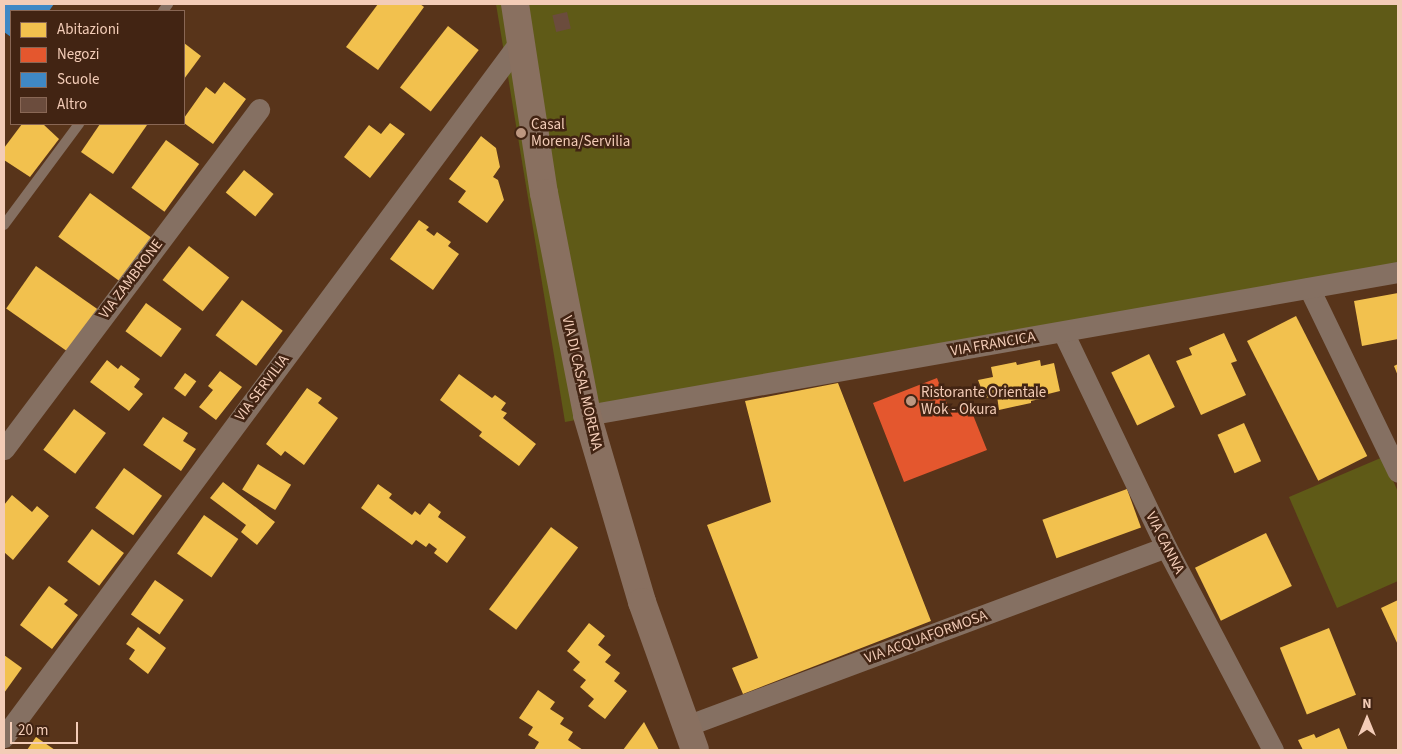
<!DOCTYPE html>
<html>
<head>
<meta charset="utf-8">
<style>
  body { margin:0 }
  #map { position:relative; width:1402px; height:754px; overflow:hidden; background:#58341a; font-family:"Source Sans 3",sans-serif }
  div>[style] { position:absolute }
  [style*='--x'] { left:calc(var(--x)*1px); top:calc(var(--y)*1px); width:calc(var(--w)*1px); rotate:calc(var(--a)*1deg) }
  .green>* { inset:0; background:#5f5a17 }
  .homes>* { inset:0; background:#f2c14e; transform-origin:0 0 }
  .shops>* { inset:0; background:#e4572e }
  .schools>* { inset:0; background:#3f88c5 }
  .building>* { inset:0; background:#6b4c3d; transform-origin:0 0 }
  .lane>* { height:10px; margin:-5px; padding:0 5px; transform-origin:5px; border-radius:5px; background:#857062 }
  .street>* { height:21px; margin:-10.5px; padding:0 10.5px; transform-origin:10.5px; border-radius:10.5px; background:#857062 }
  .secondary>* { height:28px; margin:-14px; padding:0 14px; transform-origin:14px; border-radius:14px; background:#897060 }
  .dots>* { width:14px; height:14px; translate:-50% -50%; box-sizing:border-box; border:2px solid #422413; border-radius:50% }
  span { translate:-50% -50%; white-space:nowrap; text-align:center; line-height:1.15; -webkit-text-stroke:5px #422413; paint-order:stroke }
  .poi-label { font-size:15px; color:#f3ccb7 }
  .left { translate:0 -50%; text-align:left }
  .street-label { font-size:15px; color:#f3ccb7 }
  .frame { position:absolute; inset:0; border:5px solid #f3ccb7; pointer-events:none }
  .legend { position:absolute; left:10px; top:10px; width:175px; height:115px; box-sizing:border-box; background:#422413; border:1px solid #896755; margin:0; padding:6px 9px; list-style:none; font-size:15px; color:#f3ccb7 }
  .legend li { display:flex; align-items:center; gap:10px; height:25px }
  .legend b { width:25px; border:1px solid #896755 }
  .north { position:absolute; left:1342px; top:694px; width:50px; height:50px; -webkit-text-stroke:4px #422413; paint-order:stroke; rotate:0deg; font-size:14px; font-weight:700; line-height:20px; text-align:center; color:#f3ccb7 }
  .north::after { content:''; display:block; margin:auto; width:18px; height:22px; background:#f3ccb7; clip-path:polygon(50% 0,100% 100%,50% 72%,0 100%) }
  .scale { position:absolute; left:10px; top:722px; width:68px; height:22px; box-sizing:border-box; border:2px solid #f3ccb7; border-top:0; padding-left:6px; font-size:15px; line-height:18px; white-space:nowrap; color:#f3ccb7; -webkit-text-stroke:4px #422413; paint-order:stroke }
</style>
</head>
<body>
<div id="map">
  <div class="green">
    <div style="clip-path:polygon(496px 4px,1398px 4px,1398px 272px,565px 422px)"></div>
    <div style="clip-path:polygon(1383px 457px,1398px 492px,1398px 581px,1337px 608px,1289px 497px)"></div>
  </div>
  <div class="homes">
    <div style="clip-path:polygon(378px 4px,420px 4px,424px 7px,378px 70px,346px 47px)"></div>
    <div style="left:448px;top:26px;width:39px;height:78px;rotate:38deg"></div>
    <div style="clip-path:polygon(184px 43px,201px 56px,184px 79px)"></div>
    <div style="clip-path:polygon(224px 82px,246px 99px,213px 144px,184px 123px,184px 118px,206px 87px,215px 94px)"></div>
    <div style="clip-path:polygon(390px 123px,405px 134px,370px 178px,344px 157px,369px 125px,381px 134px)"></div>
    <div style="clip-path:polygon(22px 124px,43px 124px,59px 139px,30px 177px,4px 160px,4px 148px)"></div>
    <div style="clip-path:polygon(100px 124px,147px 125px,113px 174px,81px 152px)"></div>
    <div style="clip-path:polygon(481px 136px,496px 148px,500px 167px,493px 177px,498px 180px,504px 200px,487px 223px,458px 202px,466px 191px,449px 179px)"></div>
    <div style="left:166px;top:140px;width:41px;height:59px;rotate:36deg"></div>
    <div style="left:244px;top:170px;width:38px;height:29px;rotate:39deg"></div>
    <div style="left:90px;top:193px;width:79px;height:54px;rotate:36deg"></div>
    <div style="clip-path:polygon(419px 220px,429px 227px,426px 230px,434px 236px,437px 232px,451px 242px,448px 246px,459px 254px,433px 290px,390px 259px)"></div>
    <div style="left:189px;top:246px;width:51px;height:43px;rotate:38deg"></div>
    <div style="left:36px;top:266px;width:77px;height:52px;rotate:35deg"></div>
    <div style="clip-path:polygon(1398px 293px,1398px 339px,1362px 346px,1354px 301px)"></div>
    <div style="left:242px;top:300px;width:51px;height:44px;rotate:37deg"></div>
    <div style="left:146px;top:303px;width:44px;height:35px;rotate:36deg"></div>
    <div style="left:1296px;top:316px;width:157px;height:55px;rotate:63deg"></div>
    <div style="clip-path:polygon(1224px 333px,1237px 361px,1231px 363px,1246px 395px,1201px 415px,1176px 361px,1192px 355px,1189px 348px)"></div>
    <div style="left:1149px;top:354px;width:59px;height:42px;rotate:64deg"></div>
    <div style="clip-path:polygon(107px 360px,118px 369px,121px 365px,140px 379px,134px 387px,143px 394px,129px 411px,90px 382px)"></div>
    <div style="clip-path:polygon(1040px 360px,1041px 366px,1054px 363px,1060px 391px,1044px 395px,1044px 398px,1031px 401px,1031px 403px,999px 410px,997px 396px,985px 398px,978px 380px,993px 377px,991px 367px,1016px 362px,1017px 365px)"></div>
    <div style="clip-path:polygon(1398px 364px,1398px 376px,1394px 366px)"></div>
    <div style="clip-path:polygon(220px 371px,242px 387px,216px 420px,199px 407px,213px 390px,208px 386px)"></div>
    <div style="left:185px;top:373px;width:14px;height:19px;rotate:36deg"></div>
    <div style="clip-path:polygon(459px 374px,492px 398px,495px 395px,506px 403px,501px 410px,507px 413px,503px 418px,536px 444px,519px 466px,479px 436px,482px 432px,440px 400px)"></div>
    <div style="clip-path:polygon(838px 383px,931px 621px,743px 694px,732px 668px,758px 658px,707px 525px,771px 502px,745px 401px)"></div>
    <div style="clip-path:polygon(307px 388px,322px 398px,318px 403px,338px 418px,304px 465px,285px 451px,281px 456px,266px 444px)"></div>
    <div style="left:74px;top:409px;width:40px;height:51px;rotate:37deg"></div>
    <div style="clip-path:polygon(163px 417px,188px 433px,183px 441px,196px 449px,181px 471px,143px 445px)"></div>
    <div style="left:1244px;top:423px;width:42px;height:29px;rotate:66deg"></div>
    <div style="left:258px;top:464px;width:39px;height:30px;rotate:32deg"></div>
    <div style="left:124px;top:468px;width:47px;height:49px;rotate:36deg"></div>
    <div style="clip-path:polygon(223px 482px,275px 522px,257px 545px,241px 532px,246px 525px,210px 498px)"></div>
    <div style="clip-path:polygon(378px 484px,392px 494px,389px 498px,412px 515px,415px 511px,420px 515px,429px 503px,441px 512px,438px 517px,466px 537px,447px 563px,434px 553px,437px 549px,429px 543px,426px 547px,416px 540px,412px 545px,361px 508px)"></div>
    <div style="left:1127px;top:489px;width:41px;height:90px;rotate:70deg"></div>
    <div style="clip-path:polygon(12px 495px,32px 512px,37px 506px,49px 516px,13px 560px,4px 552px,4px 505px)"></div>
    <div style="left:204px;top:515px;width:42px;height:47px;rotate:35deg"></div>
    <div style="left:551px;top:527px;width:34px;height:103px;rotate:37deg"></div>
    <div style="left:92px;top:529px;width:40px;height:41px;rotate:37deg"></div>
    <div style="left:1266px;top:533px;width:59px;height:79px;rotate:64deg"></div>
    <div style="left:155px;top:580px;width:35px;height:42px;rotate:35deg"></div>
    <div style="clip-path:polygon(49px 586px,68px 600px,64px 604px,78px 615px,52px 649px,20px 625px)"></div>
    <div style="clip-path:polygon(1398px 600px,1398px 645px,1381px 608px)"></div>
    <div style="clip-path:polygon(589px 623px,605px 636px,598px 645px,611px 655px,605px 662px,620px 673px,614px 681px,627px 691px,605px 719px,588px 706px,594px 699px,580px 687px,586px 680px,573px 670px,580px 662px,567px 651px)"></div>
    <div style="clip-path:polygon(138px 627px,166px 648px,148px 674px,129px 659px,135px 650px,126px 644px)"></div>
    <div style="left:1329px;top:628px;width:72px;height:53px;rotate:68deg"></div>
    <div style="clip-path:polygon(4px 655px,22px 668px,4px 693px)"></div>
    <div style="clip-path:polygon(538px 690px,555px 702px,550px 709px,564px 718px,560px 724px,573px 732px,568px 740px,583px 750px,534px 750px,539px 742px,528px 735px,533px 727px,519px 718px)"></div>
    <div style="clip-path:polygon(644px 722px,659px 750px,623px 750px)"></div>
    <div style="clip-path:polygon(1339px 728px,1348px 750px,1303px 750px,1298px 740px,1314px 734px,1316px 738px)"></div>
    <div style="clip-path:polygon(36px 737px,55px 750px,27px 750px)"></div>
  </div>
  <div class="shops">
    <div style="clip-path:polygon(937px 378px,950px 412px,969px 405px,987px 450px,904px 482px,873px 403px)"></div>
  </div>
  <div class="schools">
    <div style="clip-path:polygon(4px 4px,54px 4px,49px 11px,11px 11px,11px 37px,4px 32px)"></div>
  </div>
  <div class="building">
    <div style="left:567px;top:12px;width:17px;height:15px;rotate:77deg"></div>
  </div>
  <div class="lane">
    <div style="--x:163;--y:11;--w:9;--a:-54"></div>
    <div style="--x:4;--y:225;--w:126;--a:-53.4"></div>
  </div>
  <div class="street">
    <div style="--x:1309;--y:288;--w:204;--a:64.2"></div>
    <div style="--x:1063;--y:332;--w:238;--a:64.4"></div>
    <div style="--x:1166;--y:547;--w:229;--a:62.2"></div>
    <div style="--x:587;--y:415;--w:824;--a:-10"></div>
    <div style="--x:4;--y:449;--w:425;--a:-53.1"></div>
    <div style="--x:686;--y:726;--w:512;--a:-20.45"></div>
    <div style="--x:4;--y:737;--w:868;--a:-53.43"></div>
  </div>
  <div class="secondary">
    <div style="--x:515;--y:4;--w:191;--a:81.3"></div>
    <div style="--x:544;--y:193;--w:226;--a:79"></div>
    <div style="--x:587;--y:415;--w:195;--a:73.6"></div>
    <div style="--x:642;--y:602;--w:157;--a:70.3"></div>
  </div>
  <div class="dots">
    <div style="left:521px;top:133px;background:#bd9780"></div>
    <div style="left:911px;top:401px;background:#bd9780"></div>
  </div>
  <div class="poi-label">
    <span class="left" style="left:531px;top:133px">Casal<br>Morena/Servilia</span>
    <span class="left" style="left:921px;top:401px">Ristorante Orientale<br>Wok - Okura</span>
  </div>
  <div class="street-label">
    <span style="left:131px;top:279px;rotate:-53deg">VIA ZAMBRONE</span>
    <span style="left:993px;top:344px;rotate:-10deg">VIA FRANCICA</span>
    <span style="left:582px;top:383px;rotate:77deg">VIA DI CASAL MORENA</span>
    <span style="left:262px;top:388px;rotate:-53deg">VIA SERVILIA</span>
    <span style="left:1165px;top:543px;rotate:63deg">VIA CANNA</span>
    <span style="left:926px;top:637px;rotate:-20deg">VIA ACQUAFORMOSA</span>
  </div>
  <div class="frame"></div>
  <ul class="legend">
  <li><b style="height:14px;background:#f2c14e"></b>Abitazioni</li>
  <li><b style="height:14px;background:#e4572e"></b>Negozi</li>
  <li><b style="height:14px;background:#3f88c5"></b>Scuole</li>
  <li><b style="height:14px;background:#6b4c3d"></b>Altro</li>
  </ul>
  <div class="north">N</div>
  <div class="scale">20 m</div>
</div>
</body>
</html>
